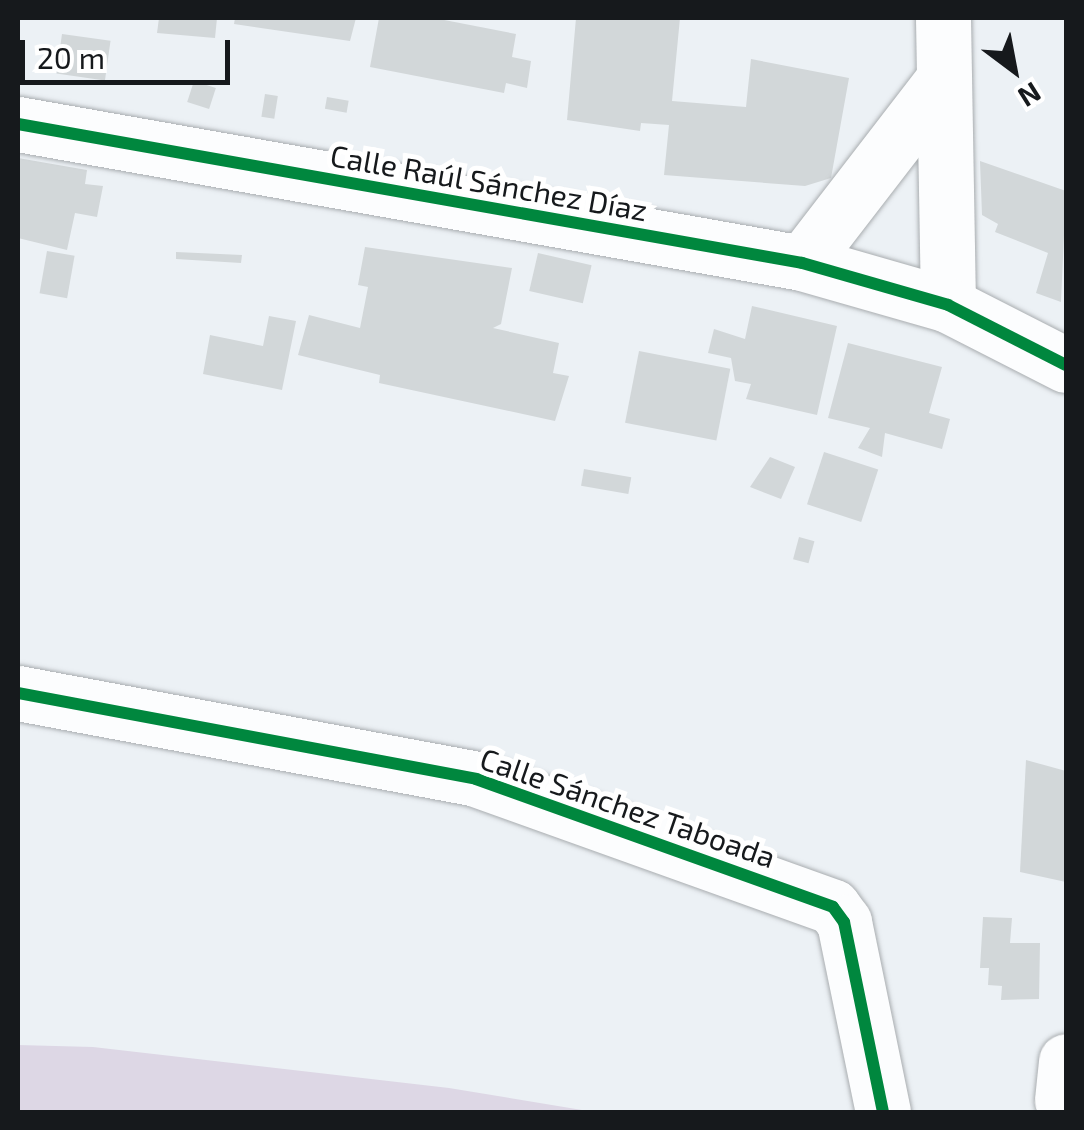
<!DOCTYPE html>
<html>
<head>
<meta charset="utf-8">
<style>
  body { margin:0 }
  #map { position:relative; width:1084px; height:1130px; overflow:hidden; background:#ecf1f5; font-family:"Exo 2",sans-serif }
  div>[style] { position:absolute }
  [style*='--x'] { left:calc(var(--x)*1px); top:calc(var(--y)*1px); width:calc(var(--w)*1px); rotate:calc(var(--a)*1deg) }
  .green>* { inset:0; background:#ddd7e5 }
  .building>* { inset:0; background:#d2d7d9; transform-origin:0 0 }
  .roads { filter:drop-shadow(0 0 2px #a9adb0) drop-shadow(0 0 2px #a9adb0) }
  .street>* { height:55px; margin:-27.5px; padding:0 27.5px; transform-origin:27.5px; border-radius:27.5px; background:#fcfdfe }
  .cycleway>* { height:12px; margin:-6px; padding:0 6px; transform-origin:6px; border-radius:6px; background:#00873e }
  span { translate:-50% -50%; white-space:nowrap; text-align:center; line-height:1.15; -webkit-text-stroke:10px #fff; paint-order:stroke }
  .street-label { font-size:30px; color:#16191c }
  .frame { position:absolute; inset:0; border:20px solid #16191c; pointer-events:none }
  .north { position:absolute; left:964px; top:20px; width:100px; height:100px; -webkit-text-stroke:8px #fff; paint-order:stroke; rotate:148deg; font-size:28px; font-weight:700; line-height:40px; text-align:center; color:#16191c }
  .north::after { content:''; display:block; margin:auto; width:35px; height:45px; background:#16191c; clip-path:polygon(50% 0,100% 100%,50% 72%,0 100%) }
  .scale { position:absolute; left:20px; top:40px; width:210px; height:45px; box-sizing:border-box; border:5px solid #16191c; border-top:0; padding-left:12px; font-size:30px; line-height:35px; white-space:nowrap; color:#16191c; -webkit-text-stroke:8px #fff; paint-order:stroke }
</style>
</head>
<body>
<div id="map">
  <div class="green">
    <div style="clip-path:polygon(18px 1045px,93px 1047px,449px 1088px,594px 1112px,18px 1112px)"></div>
  </div>
  <div class="building">
    <div style="clip-path:polygon(159px 18px,217px 18px,215px 38px,157px 33px)"></div>
    <div style="clip-path:polygon(235px 18px,356px 18px,350px 41px,234px 24px)"></div>
    <div style="clip-path:polygon(379px 18px,434px 18px,516px 34px,512px 57px,531px 61px,527px 88px,506px 83px,504px 93px,370px 67px)"></div>
    <div style="clip-path:polygon(576px 18px,680px 18px,672px 101px,746px 107px,751px 59px,849px 78px,831px 178px,805px 186px,664px 175px,669px 125px,641px 123px,640px 131px,567px 120px)"></div>
    <div style="left:62px;top:34px;width:49px;height:40px;rotate:8deg"></div>
    <div style="left:194px;top:81px;width:23px;height:22px;rotate:18deg"></div>
    <div style="left:265px;top:94px;width:13px;height:23px;rotate:9deg"></div>
    <div style="left:327px;top:97px;width:22px;height:12px;rotate:10deg"></div>
    <div style="clip-path:polygon(18px 158px,87px 170px,85px 184px,103px 186px,97px 217px,75px 213px,67px 250px,18px 238px)"></div>
    <div style="clip-path:polygon(980px 161px,1066px 191px,1061px 302px,1036px 293px,1048px 253px,995px 232px,998px 224px,982px 215px)"></div>
    <div style="clip-path:polygon(365px 247px,512px 268px,501px 324px,493px 328px,559px 343px,553px 373px,569px 376px,555px 421px,379px 383px,380px 375px,298px 355px,309px 315px,360px 328px,368px 287px,358px 285px)"></div>
    <div style="left:47px;top:251px;width:28px;height:43px;rotate:10deg"></div>
    <div style="clip-path:polygon(176px 252px,242px 255px,241px 263px,176px 259px)"></div>
    <div style="left:538px;top:253px;width:55px;height:39px;rotate:13deg"></div>
    <div style="clip-path:polygon(752px 306px,837px 326px,817px 415px,746px 399px,751px 384px,735px 381px,731px 358px,708px 353px,714px 329px,745px 339px)"></div>
    <div style="clip-path:polygon(269px 316px,296px 321px,282px 390px,203px 374px,210px 335px,263px 346px)"></div>
    <div style="clip-path:polygon(848px 343px,942px 367px,929px 413px,950px 419px,942px 449px,885px 433px,882px 457px,858px 448px,870px 428px,828px 418px)"></div>
    <div style="left:639px;top:351px;width:93px;height:73px;rotate:11deg"></div>
    <div style="left:824px;top:452px;width:57px;height:55px;rotate:18deg"></div>
    <div style="clip-path:polygon(770px 457px,795px 467px,781px 499px,750px 487px)"></div>
    <div style="left:584px;top:469px;width:48px;height:17px;rotate:10deg"></div>
    <div style="left:799px;top:537px;width:16px;height:23px;rotate:15deg"></div>
    <div style="clip-path:polygon(1026px 760px,1066px 771px,1066px 882px,1020px 872px)"></div>
    <div style="clip-path:polygon(983px 917px,1012px 918px,1010px 943px,1040px 943px,1039px 999px,1001px 1000px,1002px 986px,988px 985px,989px 968px,980px 968px)"></div>
  </div>
  <div class="roads">
    <div class="street">
      <div style="--x:943;--y:18;--w:287;--a:89"></div>
      <div style="--x:18;--y:124;--w:796;--a:10.05"></div>
      <div style="--x:802;--y:263;--w:152;--a:16"></div>
      <div style="--x:948;--y:305;--w:132;--a:27"></div>
      <div style="--x:802;--y:263;--w:231;--a:-52.4"></div>
      <div style="--x:18;--y:693;--w:466;--a:10.6"></div>
      <div style="--x:476;--y:779;--w:379;--a:19.7"></div>
      <div style="--x:833;--y:907;--w:19;--a:54"></div>
      <div style="--x:844;--y:922;--w:194;--a:78.4"></div>
      <div style="--x:1062;--y:1100;--w:39;--a:-84"></div>
    </div>
  </div>
  <div class="cycleway">
    <div style="--x:18;--y:124;--w:796;--a:10.05"></div>
    <div style="--x:802;--y:263;--w:152;--a:16"></div>
    <div style="--x:948;--y:305;--w:132;--a:27"></div>
    <div style="--x:18;--y:693;--w:466;--a:10.6"></div>
    <div style="--x:476;--y:779;--w:379;--a:19.7"></div>
    <div style="--x:833;--y:907;--w:19;--a:54"></div>
    <div style="--x:844;--y:922;--w:194;--a:78.4"></div>
  </div>
  <div class="street-label">
    <span style="left:489px;top:182px;rotate:10deg">Calle Raúl Sánchez Díaz</span>
    <span style="left:628px;top:807px;rotate:19deg">Calle Sánchez Taboada</span>
  </div>
  <div class="frame"></div>
  <div class="north">N</div>
  <div class="scale">20 m</div>
</div>
</body>
</html>
